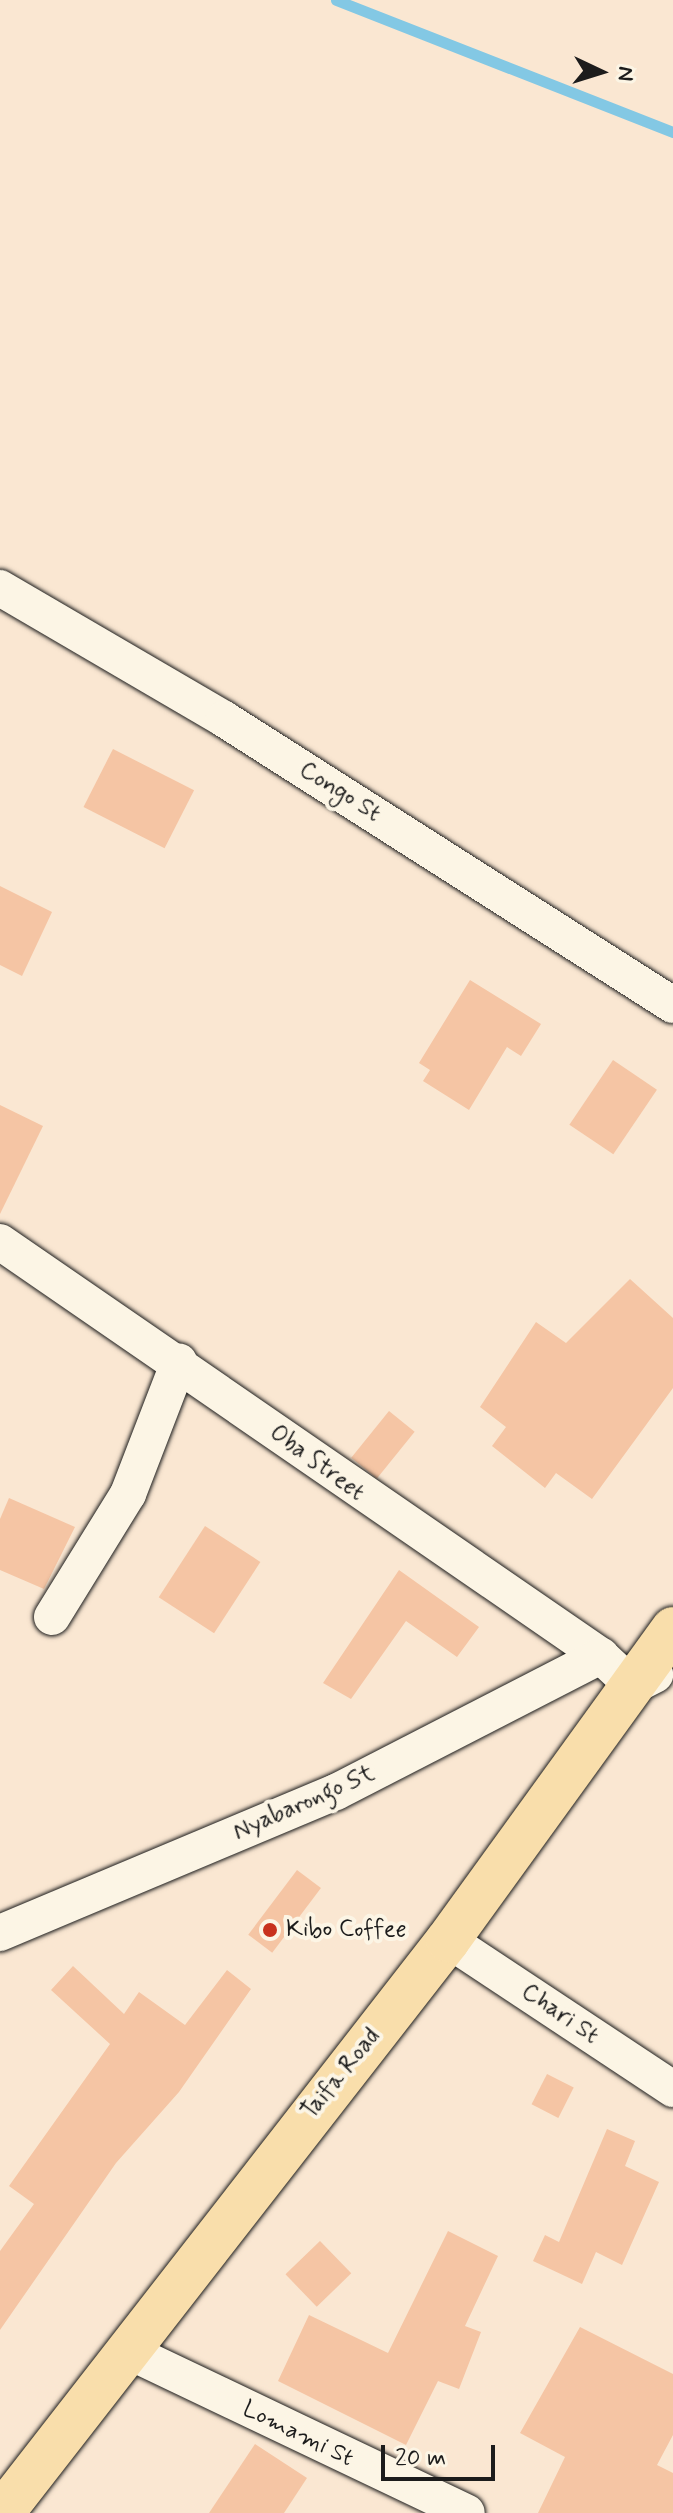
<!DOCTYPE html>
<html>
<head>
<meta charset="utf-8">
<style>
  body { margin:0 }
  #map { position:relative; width:673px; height:2513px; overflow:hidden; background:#fae7d2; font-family:Mynerve,sans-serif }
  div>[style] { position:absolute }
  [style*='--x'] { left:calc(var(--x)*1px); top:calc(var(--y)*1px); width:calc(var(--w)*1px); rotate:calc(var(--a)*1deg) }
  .stream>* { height:11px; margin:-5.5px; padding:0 5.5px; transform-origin:5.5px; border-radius:5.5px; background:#83c8e4 }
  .building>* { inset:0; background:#f5c5a4; transform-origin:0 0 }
  .roads { filter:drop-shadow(0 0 2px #1c1c1c) drop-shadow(0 0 2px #1c1c1c) }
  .street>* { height:36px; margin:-18px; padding:0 18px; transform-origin:18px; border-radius:18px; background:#fcf5e5 }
  .highway>* { height:44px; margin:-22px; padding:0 22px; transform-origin:22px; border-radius:22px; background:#f9deab }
  .dots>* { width:22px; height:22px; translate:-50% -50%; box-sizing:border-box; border:4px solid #fcf5e5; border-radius:50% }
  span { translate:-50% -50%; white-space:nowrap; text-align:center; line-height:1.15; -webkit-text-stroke:8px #fcf5e5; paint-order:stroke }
  .street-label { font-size:24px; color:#1c1c1c }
  .poi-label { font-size:24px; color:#1c1c1c }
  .left { translate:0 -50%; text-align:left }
  .north { position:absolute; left:561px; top:32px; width:80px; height:80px; -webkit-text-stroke:6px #fcf5e5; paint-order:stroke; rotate:94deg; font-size:22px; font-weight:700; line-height:32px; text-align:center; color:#1c1c1c }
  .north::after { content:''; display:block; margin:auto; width:28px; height:36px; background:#1c1c1c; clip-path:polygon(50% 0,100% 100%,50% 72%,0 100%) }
  .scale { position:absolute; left:381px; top:2445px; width:114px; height:36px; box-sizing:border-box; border:4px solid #1c1c1c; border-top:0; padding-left:10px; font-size:24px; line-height:28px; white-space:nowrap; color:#1c1c1c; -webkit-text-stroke:6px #fcf5e5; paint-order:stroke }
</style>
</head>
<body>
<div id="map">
  <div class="stream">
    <div style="--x:336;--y:0;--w:362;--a:21.4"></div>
  </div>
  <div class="building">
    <div style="left:113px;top:749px;width:91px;height:65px;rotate:27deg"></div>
    <div style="clip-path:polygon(0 886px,52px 912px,22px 976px,0 965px)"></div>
    <div style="clip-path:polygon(470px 980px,541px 1024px,521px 1056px,507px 1047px,469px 1110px,423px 1081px,430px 1070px,419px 1063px)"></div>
    <div style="left:613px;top:1060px;width:53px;height:78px;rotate:34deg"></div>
    <div style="clip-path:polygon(0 1105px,43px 1126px,0 1214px)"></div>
    <div style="clip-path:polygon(630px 1279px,673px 1318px,673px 1388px,592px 1499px,556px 1473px,545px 1488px,492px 1446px,506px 1427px,480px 1407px,536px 1322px,566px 1343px)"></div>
    <div style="left:389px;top:1411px;width:33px;height:60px;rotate:39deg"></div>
    <div style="clip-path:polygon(9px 1498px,75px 1527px,44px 1589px,0 1570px,0 1519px)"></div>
    <div style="left:205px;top:1526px;width:66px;height:85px;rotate:33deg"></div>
    <div style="clip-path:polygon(399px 1570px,479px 1627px,457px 1657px,406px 1621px,351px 1699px,323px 1683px)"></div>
    <div style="left:297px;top:1870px;width:30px;height:81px;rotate:37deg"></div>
    <div style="clip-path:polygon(73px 1966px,124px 2014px,139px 1992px,185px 2025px,227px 1970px,251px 1989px,179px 2092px,116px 2163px,0 2330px,0 2251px,34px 2204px,9px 2186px,110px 2044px,51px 1990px)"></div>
    <div style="left:547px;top:2074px;width:30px;height:34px;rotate:27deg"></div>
    <div style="clip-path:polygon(607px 2129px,635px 2141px,625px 2166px,659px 2182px,622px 2265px,596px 2252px,582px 2284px,533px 2261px,545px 2235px,559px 2242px)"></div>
    <div style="clip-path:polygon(448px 2231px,498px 2256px,465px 2326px,481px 2332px,459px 2389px,438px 2381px,406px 2445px,278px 2381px,309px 2315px,388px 2353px)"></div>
    <div style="left:320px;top:2241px;width:45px;height:48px;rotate:46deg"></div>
    <div style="clip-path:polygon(580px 2327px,673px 2374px,673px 2435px,657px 2465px,673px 2473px,673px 2513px,538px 2513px,565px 2457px,520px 2433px)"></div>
    <div style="clip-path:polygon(255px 2444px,307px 2478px,284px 2513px,209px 2513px)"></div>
  </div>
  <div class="roads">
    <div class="street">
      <div style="--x:0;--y:588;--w:259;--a:30.3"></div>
      <div style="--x:224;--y:719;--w:532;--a:32.5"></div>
      <div style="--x:0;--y:1242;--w:730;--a:34.56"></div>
      <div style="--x:601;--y:1656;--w:44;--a:43.2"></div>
      <div style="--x:633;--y:1686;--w:25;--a:-27"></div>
      <div style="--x:52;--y:1617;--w:145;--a:-58.3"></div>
      <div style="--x:128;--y:1494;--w:142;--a:-68.9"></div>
      <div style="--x:0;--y:1933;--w:364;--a:-22.8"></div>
      <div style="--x:336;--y:1792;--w:298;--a:-27.2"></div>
      <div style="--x:448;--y:1940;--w:270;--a:33.5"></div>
      <div style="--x:130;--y:2352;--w:373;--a:25.5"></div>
    </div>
    <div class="highway">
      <div style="--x:2;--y:2513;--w:726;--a:-52.1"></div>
      <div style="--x:448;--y:1940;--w:384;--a:-54.1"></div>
    </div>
  </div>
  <div class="dots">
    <div style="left:270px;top:1930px;background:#c8321e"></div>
  </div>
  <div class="street-label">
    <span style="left:340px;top:792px;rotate:32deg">Congo St</span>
    <span style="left:317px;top:1463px;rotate:36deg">Oba Street</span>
    <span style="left:304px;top:1803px;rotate:-24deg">Nyabarongo St</span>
    <span style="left:560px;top:2014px;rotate:34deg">Chari St</span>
    <span style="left:341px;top:2074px;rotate:-51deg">Taifa Road</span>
    <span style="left:298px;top:2434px;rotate:26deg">Lomami St</span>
  </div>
  <div class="poi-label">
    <span class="left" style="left:286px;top:1930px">Kibo Coffee</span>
  </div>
  <div class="north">N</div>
  <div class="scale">20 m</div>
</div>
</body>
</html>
